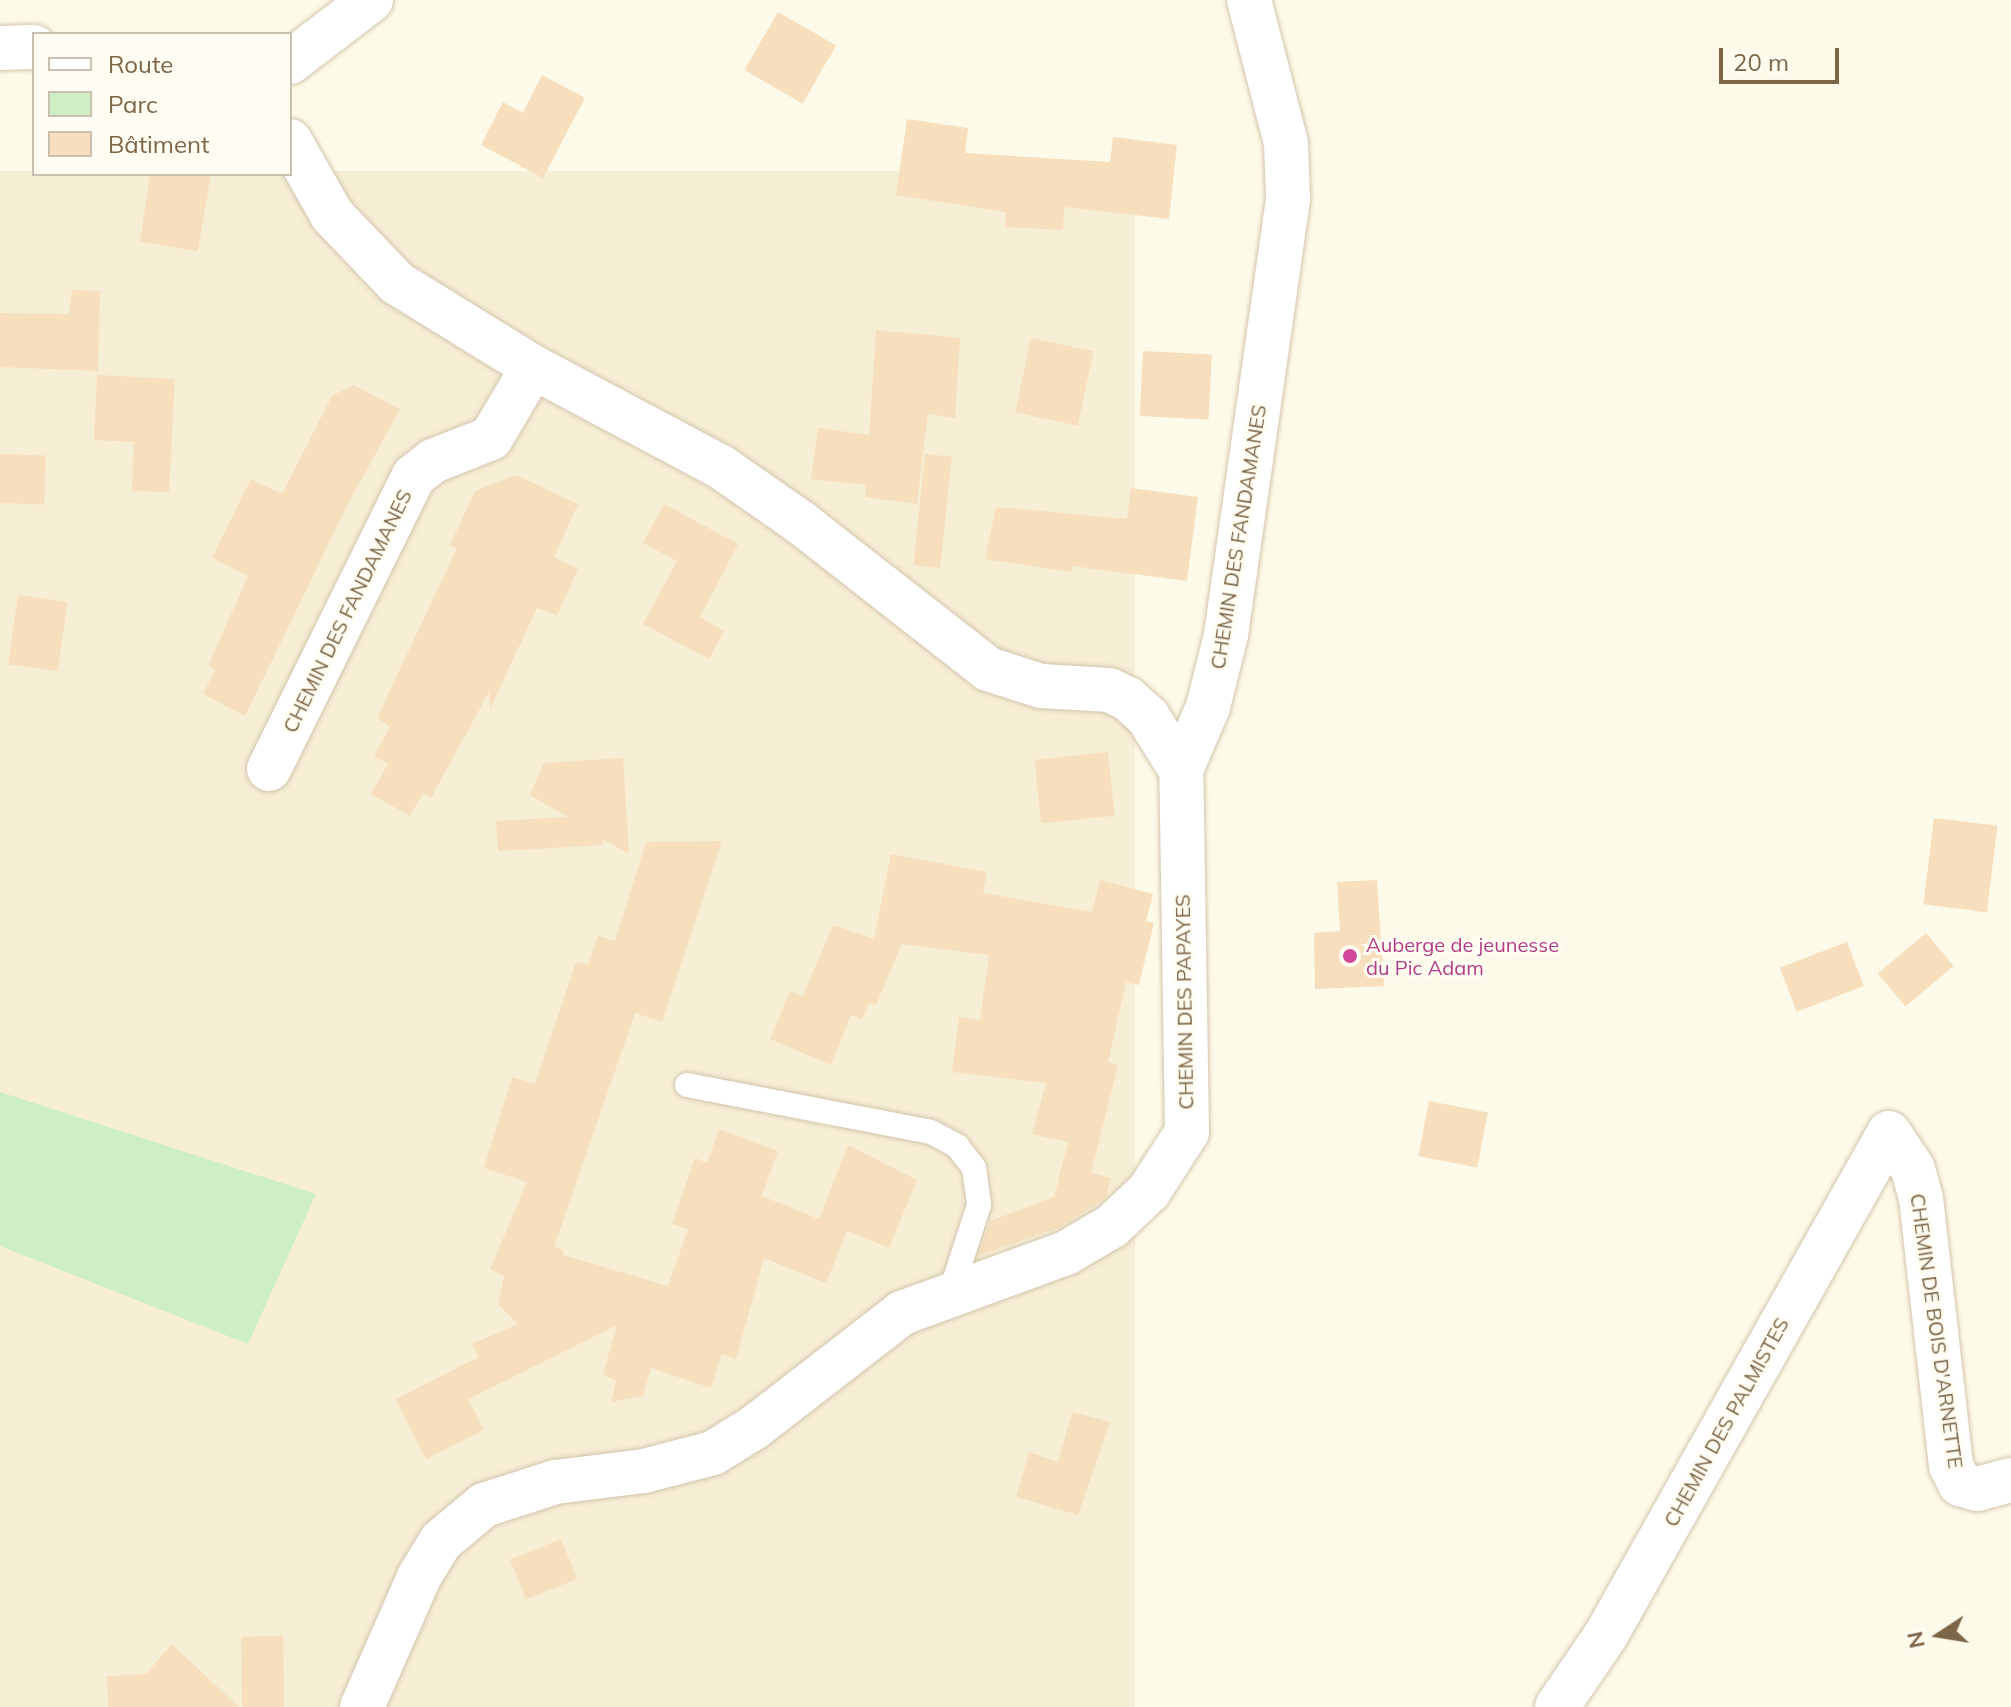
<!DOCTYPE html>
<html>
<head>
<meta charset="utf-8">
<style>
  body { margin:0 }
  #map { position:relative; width:2011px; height:1707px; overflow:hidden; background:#fefae9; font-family:Mulish,sans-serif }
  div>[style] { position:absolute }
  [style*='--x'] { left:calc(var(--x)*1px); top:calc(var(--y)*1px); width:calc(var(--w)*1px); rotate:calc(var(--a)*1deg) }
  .residential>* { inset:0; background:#f7eed6; transform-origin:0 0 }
  .green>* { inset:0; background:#ceefc4 }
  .building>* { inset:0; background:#f7dfbd; transform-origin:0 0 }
  .roads { filter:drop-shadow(0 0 2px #d3c4ac) drop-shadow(0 0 2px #d3c4ac) }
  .lane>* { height:24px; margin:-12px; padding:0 12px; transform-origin:12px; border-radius:12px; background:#fff }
  .street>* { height:44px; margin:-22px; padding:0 22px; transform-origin:22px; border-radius:22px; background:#fff }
  .dots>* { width:22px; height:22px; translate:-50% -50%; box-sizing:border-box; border:4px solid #fffcf1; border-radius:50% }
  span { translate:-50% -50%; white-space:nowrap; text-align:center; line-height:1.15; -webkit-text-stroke:6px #fffcf1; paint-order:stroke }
  .street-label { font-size:20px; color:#7d6548 }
  .hotel-label { font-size:20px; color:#b23c85 }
  .left { translate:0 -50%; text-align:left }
  .legend { position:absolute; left:32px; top:32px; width:260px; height:144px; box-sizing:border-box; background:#fffcf1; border:2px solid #cbc0ad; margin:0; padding:10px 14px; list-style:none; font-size:24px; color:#7d6548 }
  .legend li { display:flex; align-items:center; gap:16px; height:40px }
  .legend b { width:40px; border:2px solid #cbc0ad }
  .north { position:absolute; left:1899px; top:1595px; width:80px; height:80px; -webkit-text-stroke:6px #fffcf1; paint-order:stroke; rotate:258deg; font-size:22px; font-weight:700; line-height:32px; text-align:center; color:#7d6548 }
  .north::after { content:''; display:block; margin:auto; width:28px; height:36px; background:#7d6548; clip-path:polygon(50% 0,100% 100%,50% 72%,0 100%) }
  .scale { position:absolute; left:1719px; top:48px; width:120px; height:36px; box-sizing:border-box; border:4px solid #7d6548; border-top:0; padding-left:10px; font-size:24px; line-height:28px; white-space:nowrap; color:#7d6548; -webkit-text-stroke:6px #fffcf1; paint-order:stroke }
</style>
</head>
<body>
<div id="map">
  <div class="residential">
    <div style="left:1135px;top:171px;width:1536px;height:1140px;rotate:90deg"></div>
  </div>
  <div class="green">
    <div style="clip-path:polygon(0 1092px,316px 1194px,248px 1344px,0 1246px)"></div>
  </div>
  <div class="building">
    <div style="left:778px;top:12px;width:67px;height:67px;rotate:30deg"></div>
    <div style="clip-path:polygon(542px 75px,585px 98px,543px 178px,481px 145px,503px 102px,523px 113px)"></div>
    <div style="clip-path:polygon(907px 119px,968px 128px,965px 153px,1110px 162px,1113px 137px,1177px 145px,1169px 219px,1064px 207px,1063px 230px,1005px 227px,1006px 212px,896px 195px)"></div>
    <div style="clip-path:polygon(150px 174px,211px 174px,198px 251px,140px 242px)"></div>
    <div style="clip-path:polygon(72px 290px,100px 291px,98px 371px,0 367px,0 313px,69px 314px)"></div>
    <div style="clip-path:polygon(876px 330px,960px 338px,955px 418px,928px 414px,917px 504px,865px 497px,866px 485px,811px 479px,818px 428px,869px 435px)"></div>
    <div style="left:1031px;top:338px;width:64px;height:76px;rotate:12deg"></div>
    <div style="left:1143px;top:351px;width:69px;height:65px;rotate:3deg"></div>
    <div style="clip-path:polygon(97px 375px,175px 379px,169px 492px,132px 491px,134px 442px,94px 440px)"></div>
    <div style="clip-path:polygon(353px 385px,400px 409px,348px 504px,245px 716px,203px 694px,215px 670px,208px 666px,248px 576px,212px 558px,251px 479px,282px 494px,332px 396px)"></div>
    <div style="left:0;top:454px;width:46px;height:49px;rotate:2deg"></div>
    <div style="left:925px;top:454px;width:27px;height:112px;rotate:6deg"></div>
    <div style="clip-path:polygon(516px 475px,578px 504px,554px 557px,578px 569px,557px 616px,537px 608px,490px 709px,489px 692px,431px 798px,423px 793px,410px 816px,371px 794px,388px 764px,374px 756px,390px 727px,377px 718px,457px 548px,450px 545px,475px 491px)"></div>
    <div style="clip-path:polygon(1131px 488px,1198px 497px,1187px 581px,1072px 566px,1071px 572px,985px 559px,996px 507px,1127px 519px)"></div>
    <div style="clip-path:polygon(664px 504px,738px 544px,700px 617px,724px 631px,709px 659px,643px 624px,677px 561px,643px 543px)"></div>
    <div style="left:18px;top:595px;width:50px;height:70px;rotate:8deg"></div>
    <div style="left:1108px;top:752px;width:64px;height:74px;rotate:84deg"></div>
    <div style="clip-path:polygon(623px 758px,629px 854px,602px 839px,603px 845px,498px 851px,496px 821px,568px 817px,530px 795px,544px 763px)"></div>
    <div style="left:1934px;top:818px;width:64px;height:87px;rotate:7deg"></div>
    <div style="clip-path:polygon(722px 841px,662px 1022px,635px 1013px,554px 1247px,563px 1250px,563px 1255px,668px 1286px,688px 1229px,672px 1224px,695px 1158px,707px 1163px,719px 1129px,778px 1151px,762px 1196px,819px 1219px,848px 1145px,917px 1180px,889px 1248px,847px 1231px,826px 1283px,764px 1258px,736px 1359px,722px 1354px,711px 1388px,651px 1368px,643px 1396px,611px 1402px,616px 1381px,603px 1374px,617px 1325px,468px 1399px,484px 1430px,426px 1459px,396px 1399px,479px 1357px,472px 1344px,518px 1324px,498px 1304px,504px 1276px,490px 1269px,527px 1182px,484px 1168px,512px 1077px,535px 1084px,576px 962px,588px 964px,598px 936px,615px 941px,646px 842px)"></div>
    <div style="clip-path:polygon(891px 854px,987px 872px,983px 893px,1092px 912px,1100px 880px,1153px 894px,1146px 921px,1154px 923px,1139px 985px,1126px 982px,1108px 1062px,1118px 1065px,1091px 1173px,1111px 1178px,1106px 1198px,1060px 1227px,978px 1256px,990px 1221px,1054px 1197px,1068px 1142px,1032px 1134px,1046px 1083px,952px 1072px,959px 1017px,980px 1020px,989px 955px,902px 944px,876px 1005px,869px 1003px,862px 1020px,851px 1015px,831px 1065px,770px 1039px,790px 991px,803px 996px,833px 925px,874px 939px)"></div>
    <div style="clip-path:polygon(1377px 880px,1384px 986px,1315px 989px,1314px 933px,1340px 931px,1337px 882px)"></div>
    <div style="left:1926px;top:933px;width:43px;height:63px;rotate:50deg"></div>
    <div style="left:1847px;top:942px;width:47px;height:72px;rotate:69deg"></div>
    <div style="left:1429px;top:1101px;width:60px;height:56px;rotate:11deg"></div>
    <div style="clip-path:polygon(1072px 1412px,1110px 1422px,1078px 1515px,1016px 1497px,1029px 1452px,1058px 1462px)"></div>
    <div style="left:561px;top:1539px;width:43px;height:55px;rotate:68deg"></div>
    <div style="left:283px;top:1636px;width:71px;height:42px;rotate:89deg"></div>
    <div style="clip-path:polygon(172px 1644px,239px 1707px,108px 1707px,107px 1676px,146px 1674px)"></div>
  </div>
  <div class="roads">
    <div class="lane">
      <div style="--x:687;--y:1085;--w:248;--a:10.9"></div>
      <div style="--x:931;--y:1132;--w:30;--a:28"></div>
      <div style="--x:957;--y:1146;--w:28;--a:52"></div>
      <div style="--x:974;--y:1168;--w:37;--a:82"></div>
      <div style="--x:979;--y:1205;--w:90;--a:108"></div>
    </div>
    <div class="street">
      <div style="--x:0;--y:48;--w:34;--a:-2"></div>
      <div style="--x:290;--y:62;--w:102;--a:-37.4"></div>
      <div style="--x:290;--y:141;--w:85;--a:60.4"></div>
      <div style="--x:332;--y:215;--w:94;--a:46.3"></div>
      <div style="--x:397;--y:283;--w:160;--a:31.7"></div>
      <div style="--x:533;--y:367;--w:213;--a:28"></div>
      <div style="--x:721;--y:467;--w:96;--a:34.8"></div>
      <div style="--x:800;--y:522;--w:239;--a:38"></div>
      <div style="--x:988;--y:669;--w:56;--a:17.8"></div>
      <div style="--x:1041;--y:686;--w:68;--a:3.4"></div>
      <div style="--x:1109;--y:690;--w:21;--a:25"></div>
      <div style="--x:1128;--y:699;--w:27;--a:42"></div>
      <div style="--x:1148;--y:717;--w:62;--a:58.1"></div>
      <div style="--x:1181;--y:770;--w:69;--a:-66.8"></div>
      <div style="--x:1208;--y:707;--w:74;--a:-76"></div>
      <div style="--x:1226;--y:635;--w:441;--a:-81.9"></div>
      <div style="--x:1288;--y:198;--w:55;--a:-92.1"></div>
      <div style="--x:1286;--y:143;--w:148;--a:-104.5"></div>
      <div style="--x:269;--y:769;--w:327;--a:-63.7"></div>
      <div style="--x:414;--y:476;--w:24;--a:-38"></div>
      <div style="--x:433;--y:461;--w:62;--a:-21.6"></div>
      <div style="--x:491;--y:438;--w:82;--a:-59.4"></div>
      <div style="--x:362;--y:1707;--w:142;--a:-66.3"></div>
      <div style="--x:419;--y:1577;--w:42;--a:-58.6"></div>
      <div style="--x:441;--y:1541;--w:56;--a:-39.9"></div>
      <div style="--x:484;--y:1505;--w:75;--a:-17.9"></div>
      <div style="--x:555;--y:1482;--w:90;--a:-7"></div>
      <div style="--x:644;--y:1471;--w:71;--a:-14.6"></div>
      <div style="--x:713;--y:1453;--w:49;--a:-31.8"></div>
      <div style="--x:755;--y:1427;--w:186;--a:-37.8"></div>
      <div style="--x:902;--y:1313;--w:175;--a:-20.1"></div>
      <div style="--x:1066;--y:1253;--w:53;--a:-30.4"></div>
      <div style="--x:1112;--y:1226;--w:51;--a:-43.4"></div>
      <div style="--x:1149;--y:1191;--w:70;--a:-57.2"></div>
      <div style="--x:1187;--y:1132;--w:362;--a:-90.9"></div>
      <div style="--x:1557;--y:1707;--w:87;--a:-55.8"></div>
      <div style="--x:1606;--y:1635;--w:576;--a:-60.59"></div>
      <div style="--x:1889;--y:1133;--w:43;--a:56.3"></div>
      <div style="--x:1913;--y:1169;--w:30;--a:75"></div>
      <div style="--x:1921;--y:1198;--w:270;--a:83.6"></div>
      <div style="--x:1951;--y:1466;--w:20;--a:63"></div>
      <div style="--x:1960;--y:1484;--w:18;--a:16"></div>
      <div style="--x:1977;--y:1489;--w:35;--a:-15"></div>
    </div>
  </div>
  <div class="dots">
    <div style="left:1350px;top:956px;background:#d1479c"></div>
  </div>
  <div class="street-label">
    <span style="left:1238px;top:537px;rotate:-81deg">CHEMIN DES FANDAMANES</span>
    <span style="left:347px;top:611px;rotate:-64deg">CHEMIN DES FANDAMANES</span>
    <span style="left:1184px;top:1002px;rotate:-91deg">CHEMIN DES PAPAYES</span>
    <span style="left:1937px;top:1331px;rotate:82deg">CHEMIN DE BOIS D'ARNETTE</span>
    <span style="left:1726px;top:1422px;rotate:-61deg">CHEMIN DES PALMISTES</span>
  </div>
  <div class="hotel-label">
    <span class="left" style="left:1366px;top:956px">Auberge de jeunesse<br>du Pic Adam</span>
  </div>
  <ul class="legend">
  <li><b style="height:10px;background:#fff"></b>Route</li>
  <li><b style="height:22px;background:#ceefc4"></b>Parc</li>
  <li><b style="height:22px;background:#f7dfbd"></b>Bâtiment</li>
  </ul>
  <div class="north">N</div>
  <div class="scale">20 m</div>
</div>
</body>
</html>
